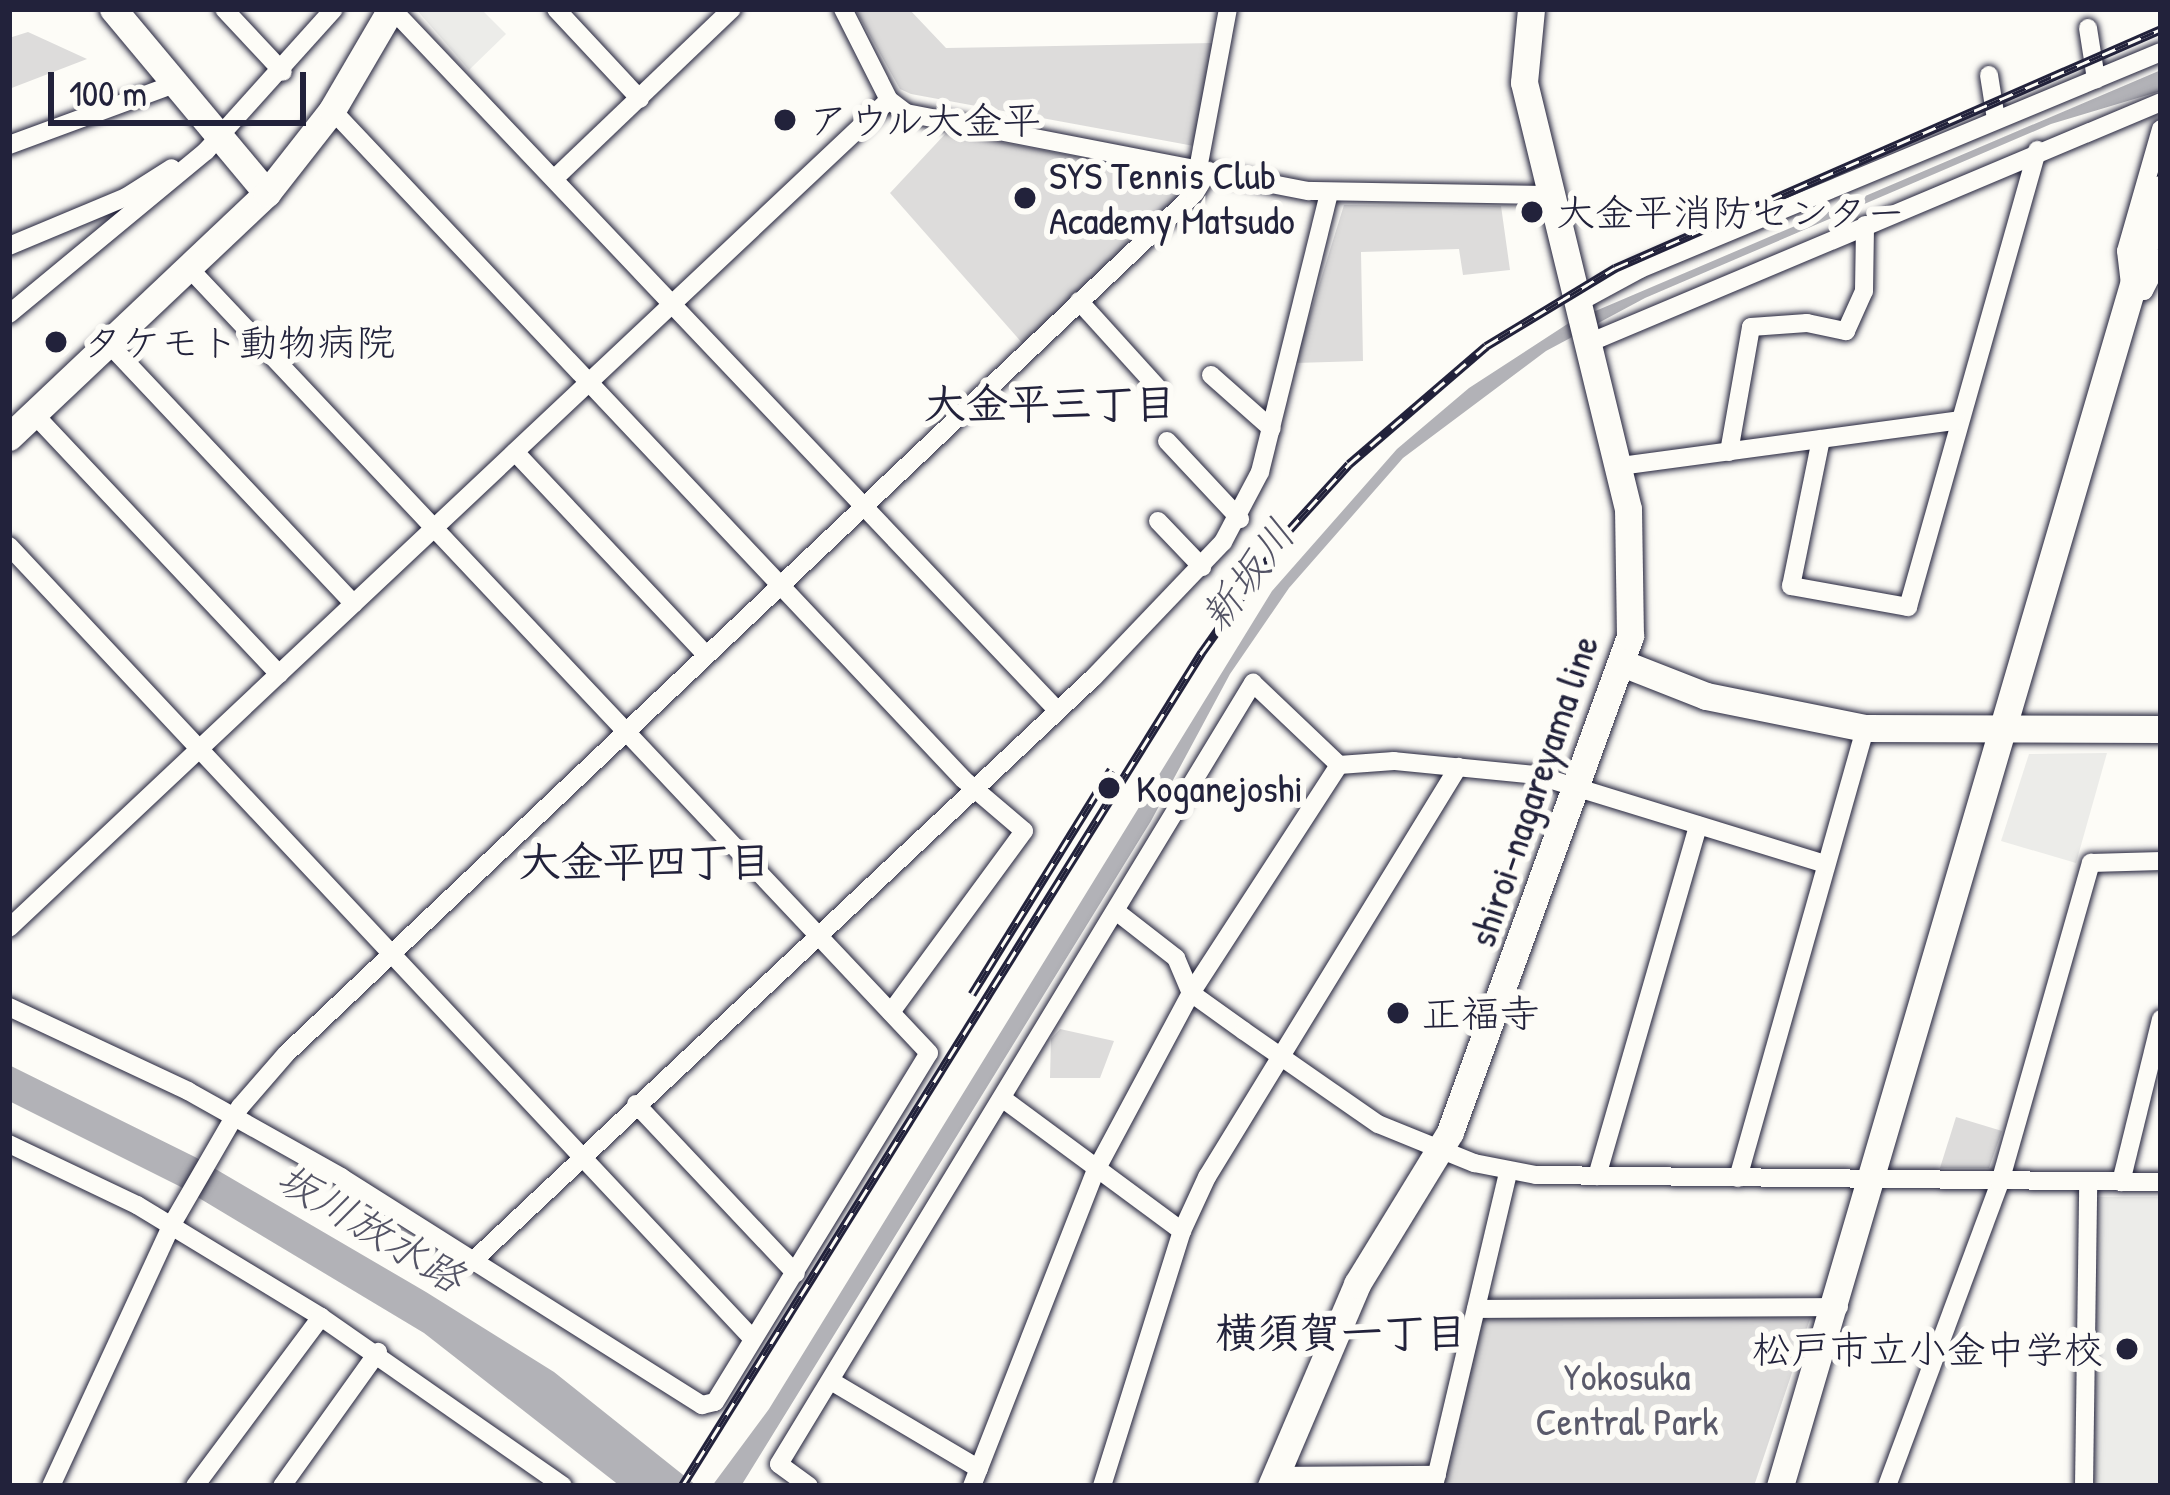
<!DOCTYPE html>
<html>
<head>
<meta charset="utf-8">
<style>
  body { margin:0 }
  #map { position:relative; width:2170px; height:1495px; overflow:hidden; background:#fdfcf7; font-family:"Patrick Hand","Klee One",sans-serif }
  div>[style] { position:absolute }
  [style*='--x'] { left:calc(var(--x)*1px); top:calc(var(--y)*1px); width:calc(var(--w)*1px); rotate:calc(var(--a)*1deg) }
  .built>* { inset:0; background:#ecece9; transform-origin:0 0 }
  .green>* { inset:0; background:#dddcdb }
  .water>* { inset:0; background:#b2b2b7 }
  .roads { filter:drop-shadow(0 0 3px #22223b) drop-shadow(0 0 3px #22223b) }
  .street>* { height:18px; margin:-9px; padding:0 9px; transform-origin:9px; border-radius:9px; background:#fdfcf7 }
  .secondary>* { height:27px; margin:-13.5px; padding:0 13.5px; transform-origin:13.5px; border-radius:13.5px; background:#fdfcf7 }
  .rail>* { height:9px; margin-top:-4.5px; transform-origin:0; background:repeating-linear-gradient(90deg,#fdfcf7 0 14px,#22223b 0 28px); box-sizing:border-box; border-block:3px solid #22223b }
  .dots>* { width:33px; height:33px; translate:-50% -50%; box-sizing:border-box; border:6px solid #fdfcf7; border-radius:50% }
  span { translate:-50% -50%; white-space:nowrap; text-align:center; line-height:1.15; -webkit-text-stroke:12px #fdfcf7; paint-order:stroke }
  .poi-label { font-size:39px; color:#22223b }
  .left { translate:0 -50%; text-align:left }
  .right { translate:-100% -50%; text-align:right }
  .street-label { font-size:39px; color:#22223b }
  .park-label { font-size:39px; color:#5a5a6b }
  .neighbourhood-label { font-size:42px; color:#22223b; font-weight:700 }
  .water-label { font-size:42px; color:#545466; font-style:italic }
  .frame { position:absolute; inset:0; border:12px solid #22223b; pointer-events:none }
  .scale { position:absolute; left:48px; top:72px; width:258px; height:54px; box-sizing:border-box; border:6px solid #22223b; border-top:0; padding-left:15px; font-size:36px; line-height:42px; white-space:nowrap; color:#22223b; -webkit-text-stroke:9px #fdfcf7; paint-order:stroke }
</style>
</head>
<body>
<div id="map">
  <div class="built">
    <div style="clip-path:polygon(416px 9px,481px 9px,506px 34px,469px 70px)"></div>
    <div style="clip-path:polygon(2107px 753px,2076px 863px,2001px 841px,2029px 754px)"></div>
    <div style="left:2094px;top:1197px;width:67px;height:289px"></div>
  </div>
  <div class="green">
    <div style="clip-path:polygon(855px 9px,909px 9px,946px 48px,1213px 43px,1194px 146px,911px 94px,900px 89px)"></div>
    <div style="clip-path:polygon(28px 32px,87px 59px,9px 89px,9px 38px)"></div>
    <div style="clip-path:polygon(947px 132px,1185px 177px,1189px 188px,1023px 344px,890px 193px)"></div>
    <div style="clip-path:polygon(1344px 205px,1501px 206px,1510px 270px,1463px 275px,1459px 249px,1361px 252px,1363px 361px,1295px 363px)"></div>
    <div style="clip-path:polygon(1060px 1029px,1114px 1041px,1100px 1078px,1050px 1078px,1051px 1039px)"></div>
    <div style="clip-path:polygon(1956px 1117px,2002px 1131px,1989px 1168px,1940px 1168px)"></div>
    <div style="clip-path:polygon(1480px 1314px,1811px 1316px,1754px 1486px,1443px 1486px)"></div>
  </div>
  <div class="water">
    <div style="clip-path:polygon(2161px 70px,2161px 91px,2051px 124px,1645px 298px,1546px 351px,1403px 458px,1289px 588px,1230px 674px,1151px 821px,741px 1486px,712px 1486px,769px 1409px,1272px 591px,1397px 449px,1469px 388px,1572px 321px)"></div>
    <div style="clip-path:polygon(9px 1065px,195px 1157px,426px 1292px,554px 1372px,697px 1486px,620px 1486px,424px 1333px,179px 1186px,9px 1101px)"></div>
  </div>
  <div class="roads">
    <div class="street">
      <div style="--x:224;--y:9;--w:86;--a:46.9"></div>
      <div style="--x:392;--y:9;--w:965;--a:46.51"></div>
      <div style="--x:556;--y:9;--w:123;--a:47"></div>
      <div style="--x:843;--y:9;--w:102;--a:63.2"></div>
      <div style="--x:889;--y:100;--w:21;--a:37"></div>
      <div style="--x:906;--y:113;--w:410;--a:11"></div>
      <div style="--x:1309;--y:191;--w:241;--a:1"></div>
      <div style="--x:2088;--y:28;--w:52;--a:81.1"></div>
      <div style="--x:1989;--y:75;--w:45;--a:81"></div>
      <div style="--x:332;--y:110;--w:920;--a:46.67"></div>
      <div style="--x:963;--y:779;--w:80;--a:40.4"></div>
      <div style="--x:1024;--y:831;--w:225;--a:126.3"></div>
      <div style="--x:2161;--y:129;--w:127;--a:106"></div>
      <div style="--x:2126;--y:251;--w:42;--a:83.2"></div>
      <div style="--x:2131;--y:293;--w:13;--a:-9"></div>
      <div style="--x:2144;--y:291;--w:37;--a:-63"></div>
      <div style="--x:9;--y:145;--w:174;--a:-20.2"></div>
      <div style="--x:1198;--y:169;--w:163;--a:-79.4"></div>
      <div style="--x:555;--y:178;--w:245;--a:-43.7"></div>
      <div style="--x:9;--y:246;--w:127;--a:-22.7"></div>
      <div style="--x:126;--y:197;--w:54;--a:-32.2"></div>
      <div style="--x:1079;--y:301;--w:116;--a:47.8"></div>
      <div style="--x:1581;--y:301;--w:67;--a:-28.5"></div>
      <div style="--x:1640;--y:269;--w:564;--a:-22.61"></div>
      <div style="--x:9;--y:314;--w:256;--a:-39.6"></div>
      <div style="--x:206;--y:151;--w:191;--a:-48"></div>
      <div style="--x:1591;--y:342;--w:618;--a:-22.83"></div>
      <div style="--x:109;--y:344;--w:357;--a:46.7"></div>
      <div style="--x:1211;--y:375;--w:81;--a:41.5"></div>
      <div style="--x:33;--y:413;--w:359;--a:46.7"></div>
      <div style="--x:1821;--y:439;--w:150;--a:101.5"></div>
      <div style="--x:1791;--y:586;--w:119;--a:10.2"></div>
      <div style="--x:1908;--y:607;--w:475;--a:-74.2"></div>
      <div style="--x:1167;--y:441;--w:107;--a:46.9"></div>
      <div style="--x:515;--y:452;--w:279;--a:46.7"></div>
      <div style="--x:1729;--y:452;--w:127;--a:-80"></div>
      <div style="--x:1751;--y:327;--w:56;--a:-4.1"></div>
      <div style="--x:1807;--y:323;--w:40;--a:12"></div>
      <div style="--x:1846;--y:331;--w:44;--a:-65.8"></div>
      <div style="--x:1864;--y:291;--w:66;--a:-89.1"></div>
      <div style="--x:1621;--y:466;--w:338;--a:-7.7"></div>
      <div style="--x:1158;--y:521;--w:64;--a:46.3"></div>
      <div style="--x:9;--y:546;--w:1087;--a:46.83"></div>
      <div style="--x:1117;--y:912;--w:75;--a:37.9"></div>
      <div style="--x:1176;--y:958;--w:38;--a:67"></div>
      <div style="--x:1191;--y:993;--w:65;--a:35.6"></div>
      <div style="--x:1244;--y:1031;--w:163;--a:34.8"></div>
      <div style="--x:1378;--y:1124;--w:104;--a:22.1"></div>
      <div style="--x:1474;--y:1163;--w:63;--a:11"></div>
      <div style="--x:1536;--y:1175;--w:625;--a:0.64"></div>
      <div style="--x:9;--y:928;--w:1208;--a:-43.26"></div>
      <div style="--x:9;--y:1007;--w:198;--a:25.1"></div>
      <div style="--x:188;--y:1091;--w:176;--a:29.3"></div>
      <div style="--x:341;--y:1177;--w:427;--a:32.3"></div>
      <div style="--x:702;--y:1405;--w:13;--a:-13"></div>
      <div style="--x:715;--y:1402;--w:409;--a:-58.5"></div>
      <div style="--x:929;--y:1053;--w:1077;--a:-133.31"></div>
      <div style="--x:1002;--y:1098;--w:224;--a:36.5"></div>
      <div style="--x:636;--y:1104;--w:233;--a:46.7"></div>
      <div style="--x:9;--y:1144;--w:142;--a:25.5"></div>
      <div style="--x:137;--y:1205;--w:215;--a:31.3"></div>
      <div style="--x:321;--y:1317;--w:295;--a:34.9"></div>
      <div style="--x:1597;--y:1176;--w:365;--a:-73.9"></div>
      <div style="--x:1738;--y:1178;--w:468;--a:-74.2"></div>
      <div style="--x:2121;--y:1182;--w:168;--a:-76.2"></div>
      <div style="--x:475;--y:1259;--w:850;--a:-43.24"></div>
      <div style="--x:1094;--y:677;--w:187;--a:-46.3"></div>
      <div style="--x:1223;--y:542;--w:79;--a:-62.1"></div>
      <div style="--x:1260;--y:472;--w:287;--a:-76.1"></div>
      <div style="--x:1476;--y:1309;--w:363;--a:-0.3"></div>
      <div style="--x:831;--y:1381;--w:172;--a:30.7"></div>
      <div style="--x:1275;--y:1476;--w:162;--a:-0.4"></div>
      <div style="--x:51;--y:1486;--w:286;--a:-65.2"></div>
      <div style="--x:171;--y:1226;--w:138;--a:-59.9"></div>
      <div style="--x:240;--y:1107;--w:70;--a:-49"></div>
      <div style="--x:286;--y:1054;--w:1252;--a:-43.45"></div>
      <div style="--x:1195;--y:193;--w:26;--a:-59"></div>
      <div style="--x:195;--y:1486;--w:211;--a:-53.3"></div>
      <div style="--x:282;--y:1486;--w:165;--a:-54.4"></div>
      <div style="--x:809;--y:1486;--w:37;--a:-144"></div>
      <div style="--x:779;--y:1464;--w:914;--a:-58.75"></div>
      <div style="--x:1253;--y:683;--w:119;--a:43.6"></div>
      <div style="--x:1339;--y:765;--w:55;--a:-4.2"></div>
      <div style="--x:1394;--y:761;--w:143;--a:5.6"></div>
      <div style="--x:1536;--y:775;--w:303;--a:17.1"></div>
      <div style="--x:972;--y:1486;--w:337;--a:-68.6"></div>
      <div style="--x:1095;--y:1172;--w:203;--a:-61.8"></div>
      <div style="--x:1191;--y:993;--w:272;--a:-57"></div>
      <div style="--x:1102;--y:1486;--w:267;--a:-72.6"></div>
      <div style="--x:1182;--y:1231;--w:60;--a:-65.2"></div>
      <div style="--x:1207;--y:1177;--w:481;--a:-58.5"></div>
      <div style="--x:1434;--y:1486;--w:323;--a:-76.7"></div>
      <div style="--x:1887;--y:1486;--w:324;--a:-69.6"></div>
      <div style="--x:2000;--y:1182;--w:332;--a:-74.1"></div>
      <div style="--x:2091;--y:863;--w:70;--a:-1.6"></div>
      <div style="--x:2084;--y:1486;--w:304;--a:-89.2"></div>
    </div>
    <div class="secondary">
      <div style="--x:113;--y:9;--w:240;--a:50.1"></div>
      <div style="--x:9;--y:437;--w:355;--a:-43.4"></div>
      <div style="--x:267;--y:193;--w:105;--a:-51.9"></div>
      <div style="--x:332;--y:110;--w:117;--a:-59.7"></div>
      <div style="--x:1622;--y:663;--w:90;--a:21.4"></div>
      <div style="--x:1706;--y:696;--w:162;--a:11.4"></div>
      <div style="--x:1865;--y:728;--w:296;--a:0.2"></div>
      <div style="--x:1271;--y:1486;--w:220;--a:-66.9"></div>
      <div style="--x:1357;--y:1284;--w:178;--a:-58.5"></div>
      <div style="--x:1450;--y:1132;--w:528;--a:-70.05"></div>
      <div style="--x:1630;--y:636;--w:127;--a:-90.9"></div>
      <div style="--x:1628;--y:509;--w:439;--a:-103.7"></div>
      <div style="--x:1524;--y:82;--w:73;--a:-84.5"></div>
      <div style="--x:1780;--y:1486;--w:1352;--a:-73.63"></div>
    </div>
  </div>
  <div class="rail">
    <div style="--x:972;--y:994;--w:264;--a:-58.2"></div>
    <div style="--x:682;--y:1486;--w:983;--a:-58.06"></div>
    <div style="--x:1202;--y:652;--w:150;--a:-54.5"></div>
    <div style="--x:1289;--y:530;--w:89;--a:-47.7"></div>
    <div style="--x:1349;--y:464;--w:181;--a:-40.7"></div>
    <div style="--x:1486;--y:346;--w:151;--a:-31.2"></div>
    <div style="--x:1615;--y:268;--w:596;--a:-23.64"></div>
  </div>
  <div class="dots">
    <div style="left:785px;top:120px;background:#22223b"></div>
    <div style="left:1025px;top:198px;background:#22223b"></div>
    <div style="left:1532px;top:212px;background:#22223b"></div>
    <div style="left:56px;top:342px;background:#22223b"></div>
    <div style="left:1109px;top:788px;background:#22223b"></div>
    <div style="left:1398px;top:1013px;background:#22223b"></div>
    <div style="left:2127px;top:1349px;background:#22223b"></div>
  </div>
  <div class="poi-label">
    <span class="left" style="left:809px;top:120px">アウル大金平</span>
    <span class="left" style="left:1049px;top:198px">SYS Tennis Club<br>Academy Matsudo</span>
    <span class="left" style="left:1556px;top:212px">大金平消防センター</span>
    <span class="left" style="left:83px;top:342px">タケモト動物病院</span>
    <span class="left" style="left:1136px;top:788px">Koganejoshi</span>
    <span class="left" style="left:1422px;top:1013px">正福寺</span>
    <span class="right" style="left:2103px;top:1349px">松戸市立小金中学校</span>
  </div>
  <div class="street-label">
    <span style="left:1533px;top:791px;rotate:-71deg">shiroi-nagareyama line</span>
  </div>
  <div class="park-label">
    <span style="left:1627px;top:1399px">Yokosuka<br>Central Park</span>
  </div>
  <div class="neighbourhood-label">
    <span style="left:1050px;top:403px">大金平三丁目</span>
    <span style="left:645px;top:861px">大金平四丁目</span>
    <span style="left:1341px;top:1332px">横須賀一丁目</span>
  </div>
  <div class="water-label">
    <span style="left:1247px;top:575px;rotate:-53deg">新坂川</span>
    <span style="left:371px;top:1227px;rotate:31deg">坂川放水路</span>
  </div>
  <div class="frame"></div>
  <div class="scale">100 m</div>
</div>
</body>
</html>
